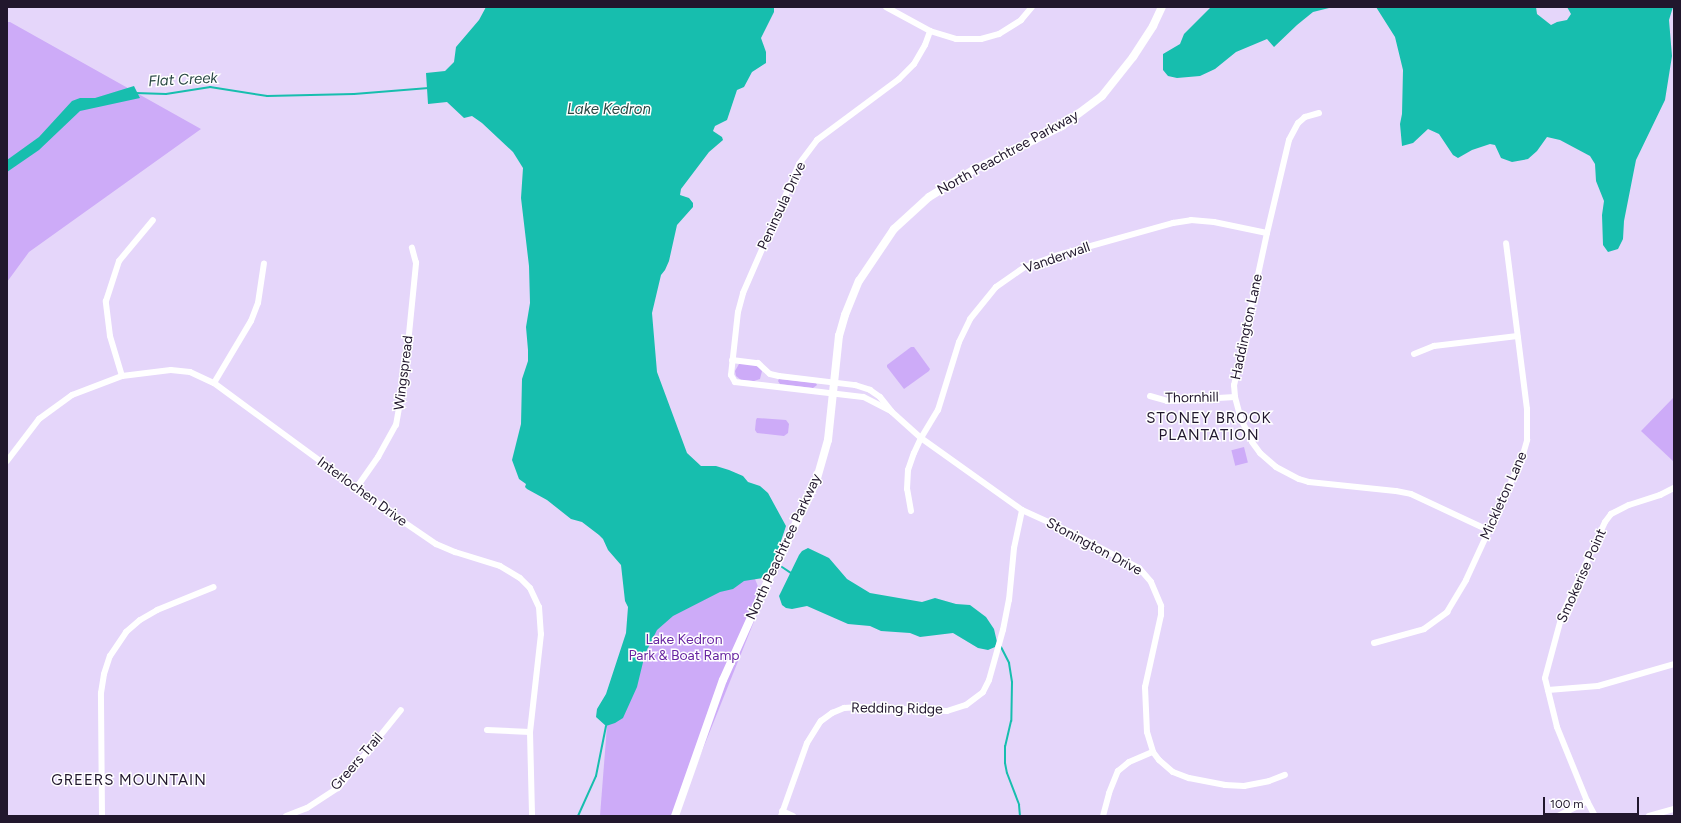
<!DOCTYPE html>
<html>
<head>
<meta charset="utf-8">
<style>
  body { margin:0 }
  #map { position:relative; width:1681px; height:823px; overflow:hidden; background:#e5d6fa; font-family:Figtree,sans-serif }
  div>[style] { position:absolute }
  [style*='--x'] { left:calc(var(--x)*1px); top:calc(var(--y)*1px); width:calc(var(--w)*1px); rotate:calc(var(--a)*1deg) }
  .green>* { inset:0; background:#cdabf8; transform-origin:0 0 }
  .water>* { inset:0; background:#17beae }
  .stream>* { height:2px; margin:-1px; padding:0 1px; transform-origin:1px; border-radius:1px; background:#17beae }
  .minor>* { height:6px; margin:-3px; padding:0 3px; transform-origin:3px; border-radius:3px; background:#fff }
  .tertiary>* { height:8px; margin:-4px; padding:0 4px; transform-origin:4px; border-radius:4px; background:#fff }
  span { translate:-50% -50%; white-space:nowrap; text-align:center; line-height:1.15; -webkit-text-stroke:3px #fff; paint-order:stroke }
  .street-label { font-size:14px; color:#21172d }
  .park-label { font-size:14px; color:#6825a1 }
  .water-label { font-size:15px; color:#294743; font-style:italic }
  .neighbourhood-label { font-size:15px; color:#21172d; letter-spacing:1px }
  .frame { position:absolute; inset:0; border:8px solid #21172d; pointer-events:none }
  .scale { position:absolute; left:1543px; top:797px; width:96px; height:18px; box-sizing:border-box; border:2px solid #21172d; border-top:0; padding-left:5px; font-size:12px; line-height:14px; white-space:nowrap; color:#21172d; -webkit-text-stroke:3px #fff; paint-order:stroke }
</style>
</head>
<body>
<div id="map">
  <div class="green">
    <div style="clip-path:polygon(7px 22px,10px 22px,201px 129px,29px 252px,7px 282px)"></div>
    <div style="clip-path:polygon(911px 347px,914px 347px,930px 369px,929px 371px,904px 389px,887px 367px,887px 365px)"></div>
    <div style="clip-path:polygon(755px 363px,762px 371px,760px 379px,754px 381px,741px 380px,736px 376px,735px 371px,739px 364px)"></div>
    <div style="clip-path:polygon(779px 379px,816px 383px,817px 385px,813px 388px,780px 384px,778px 381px)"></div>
    <div style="clip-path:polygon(1674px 397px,1674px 462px,1641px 431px)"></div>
    <div style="clip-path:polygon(757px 418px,786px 420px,789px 424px,788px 433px,784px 436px,757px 433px,755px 430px,756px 420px)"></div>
    <div style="left:1244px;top:447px;width:16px;height:13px;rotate:76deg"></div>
    <div style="clip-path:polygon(751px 569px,763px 599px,676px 816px,600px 816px,608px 713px,632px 621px)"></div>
  </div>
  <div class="water">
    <div style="clip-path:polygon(486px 7px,774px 7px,774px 12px,761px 38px,766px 52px,766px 63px,752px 72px,744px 87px,737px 90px,727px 120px,715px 126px,713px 131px,722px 137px,723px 140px,709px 152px,681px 189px,680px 195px,689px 198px,693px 203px,693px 207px,677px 225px,669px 261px,665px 270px,661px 275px,652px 313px,657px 372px,687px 453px,701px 466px,716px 466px,729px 470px,743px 476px,748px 482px,760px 486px,768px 493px,786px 526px,771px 571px,763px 578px,744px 581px,733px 589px,720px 592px,673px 616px,657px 630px,645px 654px,637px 687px,623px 718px,615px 723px,606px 726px,596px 717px,597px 709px,606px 694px,626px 633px,628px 607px,625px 601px,621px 565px,608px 550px,603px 539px,599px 535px,582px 522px,571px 519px,547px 500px,527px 489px,525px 487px,526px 484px,519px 479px,512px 460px,521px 424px,522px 379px,528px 361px,528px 350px,526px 327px,530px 303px,529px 266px,521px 198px,523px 168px,513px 152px,482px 123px,472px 116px,464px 118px,447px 102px,428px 104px,426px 73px,445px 71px,454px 62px,456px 47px,479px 20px)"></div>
    <div style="clip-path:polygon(1211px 7px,1333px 7px,1313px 12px,1297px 25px,1274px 47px,1267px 39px,1236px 52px,1215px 69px,1200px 76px,1177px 78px,1168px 76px,1163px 70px,1163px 54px,1180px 44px,1184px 34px)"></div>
    <div style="clip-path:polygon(1376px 7px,1536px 7px,1537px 14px,1551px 25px,1557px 22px,1567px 20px,1571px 14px,1567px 7px,1673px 7px,1669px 20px,1672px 56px,1665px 100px,1636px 160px,1624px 221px,1623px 239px,1618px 249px,1608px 252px,1603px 245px,1602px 215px,1604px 201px,1596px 181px,1595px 164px,1590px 156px,1560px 140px,1547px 137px,1537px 151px,1528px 159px,1512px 162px,1501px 158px,1495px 145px,1490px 144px,1472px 150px,1458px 158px,1453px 155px,1439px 134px,1428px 129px,1413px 143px,1402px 146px,1400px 124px,1402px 114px,1403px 70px,1395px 37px)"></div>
    <div style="clip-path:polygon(134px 86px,140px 98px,80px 111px,39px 150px,7px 172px,7px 160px,39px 137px,72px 101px,80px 98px,95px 98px)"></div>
    <div style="clip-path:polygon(808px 548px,829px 558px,847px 579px,870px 593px,922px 602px,935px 598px,956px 604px,970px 605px,986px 617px,994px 629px,997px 642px,995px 647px,988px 650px,978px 648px,953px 633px,920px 637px,910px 633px,881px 631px,870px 626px,848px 624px,807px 606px,792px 609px,786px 608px,782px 605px,779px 596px,781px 592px,799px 555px,802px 551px)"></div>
  </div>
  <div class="stream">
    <div style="--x:135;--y:93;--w:31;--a:2"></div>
    <div style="--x:166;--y:94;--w:45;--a:-9"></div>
    <div style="--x:210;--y:87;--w:58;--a:9"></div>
    <div style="--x:267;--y:96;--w:87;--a:-1.3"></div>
    <div style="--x:354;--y:94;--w:75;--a:-4.6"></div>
    <div style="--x:782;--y:567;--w:11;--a:34"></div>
    <div style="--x:1001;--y:647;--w:18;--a:63"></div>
    <div style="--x:1009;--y:663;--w:19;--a:81"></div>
    <div style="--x:1012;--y:682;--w:39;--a:91"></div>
    <div style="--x:1011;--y:721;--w:26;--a:103"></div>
    <div style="--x:1005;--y:746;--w:17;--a:90"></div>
    <div style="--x:1005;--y:763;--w:10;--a:79"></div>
    <div style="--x:1007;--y:773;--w:34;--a:69"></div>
    <div style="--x:1019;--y:805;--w:11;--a:85"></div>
    <div style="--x:578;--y:816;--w:44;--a:-65.8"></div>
    <div style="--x:596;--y:776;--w:51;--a:-78.7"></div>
  </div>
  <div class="minor">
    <div style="--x:886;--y:7;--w:50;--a:28.6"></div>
    <div style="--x:930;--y:31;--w:27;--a:17"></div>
    <div style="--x:956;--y:39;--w:25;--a:0"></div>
    <div style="--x:981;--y:39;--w:19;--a:-16"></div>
    <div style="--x:999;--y:34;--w:26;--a:-32"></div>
    <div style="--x:1021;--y:20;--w:17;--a:-50"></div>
    <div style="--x:1319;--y:113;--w:15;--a:164"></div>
    <div style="--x:1305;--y:117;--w:9;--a:139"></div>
    <div style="--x:1298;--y:123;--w:19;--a:118"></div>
    <div style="--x:1289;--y:140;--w:96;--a:103.3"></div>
    <div style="--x:1267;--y:233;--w:156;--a:102.2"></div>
    <div style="--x:1234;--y:385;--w:12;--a:85"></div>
    <div style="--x:1235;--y:397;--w:23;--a:75"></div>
    <div style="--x:1241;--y:419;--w:25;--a:64"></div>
    <div style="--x:1252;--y:442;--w:14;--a:54"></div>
    <div style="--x:1260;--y:453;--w:21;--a:41"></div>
    <div style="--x:1276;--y:467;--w:26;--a:28"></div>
    <div style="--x:1299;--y:479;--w:10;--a:17"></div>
    <div style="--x:1309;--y:482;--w:87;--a:5.9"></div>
    <div style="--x:1396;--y:491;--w:15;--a:11"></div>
    <div style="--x:1411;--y:494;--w:85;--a:25.1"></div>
    <div style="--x:1414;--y:354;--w:22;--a:-22"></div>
    <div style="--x:1434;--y:346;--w:84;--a:-6.9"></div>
    <div style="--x:732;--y:360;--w:26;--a:7"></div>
    <div style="--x:758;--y:363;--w:16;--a:43"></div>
    <div style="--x:770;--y:374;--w:9;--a:13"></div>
    <div style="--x:779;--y:376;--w:77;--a:6.8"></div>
    <div style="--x:855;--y:385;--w:16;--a:18"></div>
    <div style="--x:870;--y:390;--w:12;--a:35"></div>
    <div style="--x:880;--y:397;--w:19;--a:51"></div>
    <div style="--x:892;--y:412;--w:39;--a:42"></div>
    <div style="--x:921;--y:438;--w:124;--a:35.5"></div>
    <div style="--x:1022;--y:510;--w:53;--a:24.6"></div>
    <div style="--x:1070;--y:532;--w:78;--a:27.6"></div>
    <div style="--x:1139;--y:568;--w:18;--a:49"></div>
    <div style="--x:1151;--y:582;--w:26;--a:67"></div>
    <div style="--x:1161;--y:606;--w:9;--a:90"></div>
    <div style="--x:1161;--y:615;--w:74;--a:102.5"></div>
    <div style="--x:1145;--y:687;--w:45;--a:87.5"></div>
    <div style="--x:1147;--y:732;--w:21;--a:73"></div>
    <div style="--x:1153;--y:752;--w:10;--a:53"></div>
    <div style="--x:1159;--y:760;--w:18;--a:41"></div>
    <div style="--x:1173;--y:772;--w:17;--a:21"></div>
    <div style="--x:1189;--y:778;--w:37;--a:11"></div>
    <div style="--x:1225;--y:785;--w:19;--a:3"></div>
    <div style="--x:1244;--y:786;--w:25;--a:-11"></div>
    <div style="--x:1269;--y:781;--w:17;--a:-21"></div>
    <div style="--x:122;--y:376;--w:42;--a:-106.7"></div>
    <div style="--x:110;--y:336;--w:35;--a:-97"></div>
    <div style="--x:106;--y:301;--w:42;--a:-72"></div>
    <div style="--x:119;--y:261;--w:53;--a:-50.3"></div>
    <div style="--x:214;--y:383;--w:72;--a:-59.2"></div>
    <div style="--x:251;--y:321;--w:19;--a:-69"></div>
    <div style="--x:258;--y:303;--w:40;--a:-81.5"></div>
    <div style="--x:1150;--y:396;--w:18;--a:16"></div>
    <div style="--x:1167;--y:401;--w:68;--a:-3.4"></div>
    <div style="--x:891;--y:411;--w:31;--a:-153"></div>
    <div style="--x:863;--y:397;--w:129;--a:-173.3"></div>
    <div style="--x:735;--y:382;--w:8;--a:-120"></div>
    <div style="--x:731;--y:375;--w:63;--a:-83.7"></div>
    <div style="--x:738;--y:312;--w:20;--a:-75"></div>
    <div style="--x:743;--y:293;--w:141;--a:-66.5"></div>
    <div style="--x:799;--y:164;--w:30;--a:-53"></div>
    <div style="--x:817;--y:140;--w:102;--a:-36.6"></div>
    <div style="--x:899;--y:79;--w:21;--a:-45"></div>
    <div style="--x:914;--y:64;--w:22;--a:-60"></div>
    <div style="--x:925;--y:45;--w:15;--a:-70"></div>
    <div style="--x:7;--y:461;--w:53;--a:-52.7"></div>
    <div style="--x:39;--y:419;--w:41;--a:-36"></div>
    <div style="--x:72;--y:395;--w:53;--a:-20.8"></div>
    <div style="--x:122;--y:376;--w:49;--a:-7"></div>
    <div style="--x:171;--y:370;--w:19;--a:6"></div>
    <div style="--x:190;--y:372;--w:26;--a:25"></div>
    <div style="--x:214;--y:383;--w:225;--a:36.3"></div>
    <div style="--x:395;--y:516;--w:50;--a:34.3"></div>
    <div style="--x:436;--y:544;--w:21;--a:23"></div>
    <div style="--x:455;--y:552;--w:47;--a:17.3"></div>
    <div style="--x:500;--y:566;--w:23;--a:31"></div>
    <div style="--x:520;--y:578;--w:14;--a:45"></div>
    <div style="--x:530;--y:588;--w:21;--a:65"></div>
    <div style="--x:539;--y:607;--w:27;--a:86"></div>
    <div style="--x:541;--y:634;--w:99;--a:96.4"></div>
    <div style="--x:530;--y:732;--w:84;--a:88.6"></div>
    <div style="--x:357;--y:487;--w:37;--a:-55"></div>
    <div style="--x:378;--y:457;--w:37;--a:-61"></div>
    <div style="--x:396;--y:425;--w:52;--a:-80"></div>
    <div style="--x:405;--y:374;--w:112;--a:-84.3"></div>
    <div style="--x:416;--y:263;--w:16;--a:-105"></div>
    <div style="--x:911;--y:511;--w:22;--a:-100"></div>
    <div style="--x:907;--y:489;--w:19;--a:-87"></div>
    <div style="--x:908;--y:470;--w:18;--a:-71"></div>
    <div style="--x:914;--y:453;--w:17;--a:-65"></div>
    <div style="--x:921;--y:438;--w:33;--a:-59"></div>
    <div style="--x:938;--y:410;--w:71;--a:-72.8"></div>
    <div style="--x:959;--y:342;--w:25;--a:-64"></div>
    <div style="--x:970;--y:319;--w:41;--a:-50.9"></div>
    <div style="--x:996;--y:287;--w:35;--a:-35"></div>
    <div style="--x:1025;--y:267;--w:32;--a:-20"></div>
    <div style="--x:1055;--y:256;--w:123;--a:-15.6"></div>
    <div style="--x:1173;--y:223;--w:18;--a:-9"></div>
    <div style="--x:1191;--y:220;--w:23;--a:5"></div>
    <div style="--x:1214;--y:222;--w:54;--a:11.7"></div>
    <div style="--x:1374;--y:643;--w:52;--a:-15.6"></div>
    <div style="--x:1424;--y:629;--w:29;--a:-36"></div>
    <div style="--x:1447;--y:612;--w:37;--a:-59"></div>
    <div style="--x:1466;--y:580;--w:134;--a:-65.3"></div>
    <div style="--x:1522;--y:458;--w:19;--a:-74"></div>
    <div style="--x:1527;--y:440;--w:31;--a:-90"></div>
    <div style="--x:1527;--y:409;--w:167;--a:-97.2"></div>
    <div style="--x:1548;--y:690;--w:50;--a:-4.6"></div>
    <div style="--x:1598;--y:686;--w:79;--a:-16.1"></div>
    <div style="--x:487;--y:730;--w:43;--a:2.7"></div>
    <div style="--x:782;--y:811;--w:12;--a:24"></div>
    <div style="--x:102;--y:816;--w:123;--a:-90.5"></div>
    <div style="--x:101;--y:693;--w:19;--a:-81"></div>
    <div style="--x:104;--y:674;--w:19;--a:-72"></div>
    <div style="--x:110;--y:656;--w:29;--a:-56"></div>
    <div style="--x:126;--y:632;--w:18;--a:-41"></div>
    <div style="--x:140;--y:620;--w:20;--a:-30"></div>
    <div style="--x:157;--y:610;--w:61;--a:-22"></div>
    <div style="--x:286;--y:816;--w:22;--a:-21"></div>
    <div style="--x:307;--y:808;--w:37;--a:-33"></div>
    <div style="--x:338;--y:788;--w:100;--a:-51.1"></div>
    <div style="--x:781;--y:816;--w:77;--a:-70.4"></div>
    <div style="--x:807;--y:743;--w:26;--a:-58"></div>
    <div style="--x:821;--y:721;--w:14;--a:-36"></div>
    <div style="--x:832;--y:713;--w:13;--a:-23"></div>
    <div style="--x:844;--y:708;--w:16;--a:-4"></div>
    <div style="--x:860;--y:707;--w:87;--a:2.6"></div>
    <div style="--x:947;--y:711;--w:20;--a:-18"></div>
    <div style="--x:966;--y:705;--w:21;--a:-37"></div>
    <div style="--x:983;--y:692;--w:13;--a:-63"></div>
    <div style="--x:989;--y:680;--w:52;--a:-74.4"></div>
    <div style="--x:1003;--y:630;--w:31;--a:-79"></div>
    <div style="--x:1009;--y:600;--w:52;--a:-84.5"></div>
    <div style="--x:1014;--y:548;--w:39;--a:-78"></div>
    <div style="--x:1103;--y:816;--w:24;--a:-75"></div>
    <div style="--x:1109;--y:793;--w:24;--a:-68"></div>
    <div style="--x:1118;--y:771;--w:14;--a:-39"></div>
    <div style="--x:1129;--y:762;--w:26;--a:-23"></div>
    <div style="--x:1558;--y:816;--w:33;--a:-27"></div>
    <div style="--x:1595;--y:816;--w:17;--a:-118"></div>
    <div style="--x:1587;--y:801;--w:80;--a:-112.1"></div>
    <div style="--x:1557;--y:727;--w:50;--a:-103.8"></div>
    <div style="--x:1545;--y:678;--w:65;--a:-74.9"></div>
    <div style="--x:1562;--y:615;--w:102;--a:-65.2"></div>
    <div style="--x:1605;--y:522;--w:10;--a:-53"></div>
    <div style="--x:1611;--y:514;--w:20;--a:-27"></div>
    <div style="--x:1629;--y:505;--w:33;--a:-18"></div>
    <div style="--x:1660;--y:495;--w:16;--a:-27"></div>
    <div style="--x:1649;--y:816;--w:26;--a:-16"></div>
  </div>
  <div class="tertiary">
    <div style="--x:675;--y:816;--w:144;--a:-70.6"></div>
    <div style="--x:723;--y:680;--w:95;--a:-65.9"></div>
    <div style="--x:762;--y:593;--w:123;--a:-64.1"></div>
    <div style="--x:816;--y:482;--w:44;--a:-74.1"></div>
    <div style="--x:828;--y:440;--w:105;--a:-84"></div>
    <div style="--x:839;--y:336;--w:22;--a:-74"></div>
    <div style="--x:845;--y:315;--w:37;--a:-68"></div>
    <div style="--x:859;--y:281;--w:63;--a:-56.1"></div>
    <div style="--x:894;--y:229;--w:47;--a:-42.4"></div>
    <div style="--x:929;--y:197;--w:52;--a:-31.5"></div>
    <div style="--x:973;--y:170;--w:99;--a:-26.3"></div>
    <div style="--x:1062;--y:126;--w:50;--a:-36.9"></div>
    <div style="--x:1102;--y:96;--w:50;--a:-51.5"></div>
    <div style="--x:1133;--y:57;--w:37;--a:-57"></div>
    <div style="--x:1153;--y:26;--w:21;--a:-65"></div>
  </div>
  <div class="street-label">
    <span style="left:1008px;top:153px;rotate:-29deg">North Peachtree Parkway</span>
    <span style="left:782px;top:206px;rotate:-65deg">Peninsula Drive</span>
    <span style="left:1057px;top:258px;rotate:-19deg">Vanderwall</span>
    <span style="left:1247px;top:327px;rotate:-78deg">Haddington Lane</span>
    <span style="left:404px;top:373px;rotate:-83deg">Wingspread</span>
    <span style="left:1192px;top:398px;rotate:-1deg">Thornhill</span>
    <span style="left:362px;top:492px;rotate:36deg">Interlochen Drive</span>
    <span style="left:1504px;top:496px;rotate:-66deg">Mickleton Lane</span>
    <span style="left:784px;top:547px;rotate:-65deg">North Peachtree Parkway</span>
    <span style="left:1094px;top:547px;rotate:28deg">Stonington Drive</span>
    <span style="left:1582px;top:576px;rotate:-66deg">Smokerise Point</span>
    <span style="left:897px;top:709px;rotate:1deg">Redding Ridge</span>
    <span style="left:357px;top:762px;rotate:-49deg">Greers Trail</span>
  </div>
  <div class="park-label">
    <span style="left:684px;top:648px">Lake Kedron<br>Park &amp; Boat Ramp</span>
  </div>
  <div class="water-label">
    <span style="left:183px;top:80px;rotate:-3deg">Flat Creek</span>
    <span style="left:609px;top:110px">Lake Kedron</span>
  </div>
  <div class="neighbourhood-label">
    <span style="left:1209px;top:427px">STONEY BROOK<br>PLANTATION</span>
    <span style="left:129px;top:781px">GREERS MOUNTAIN</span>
  </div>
  <div class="frame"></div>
  <div class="scale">100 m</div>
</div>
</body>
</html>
